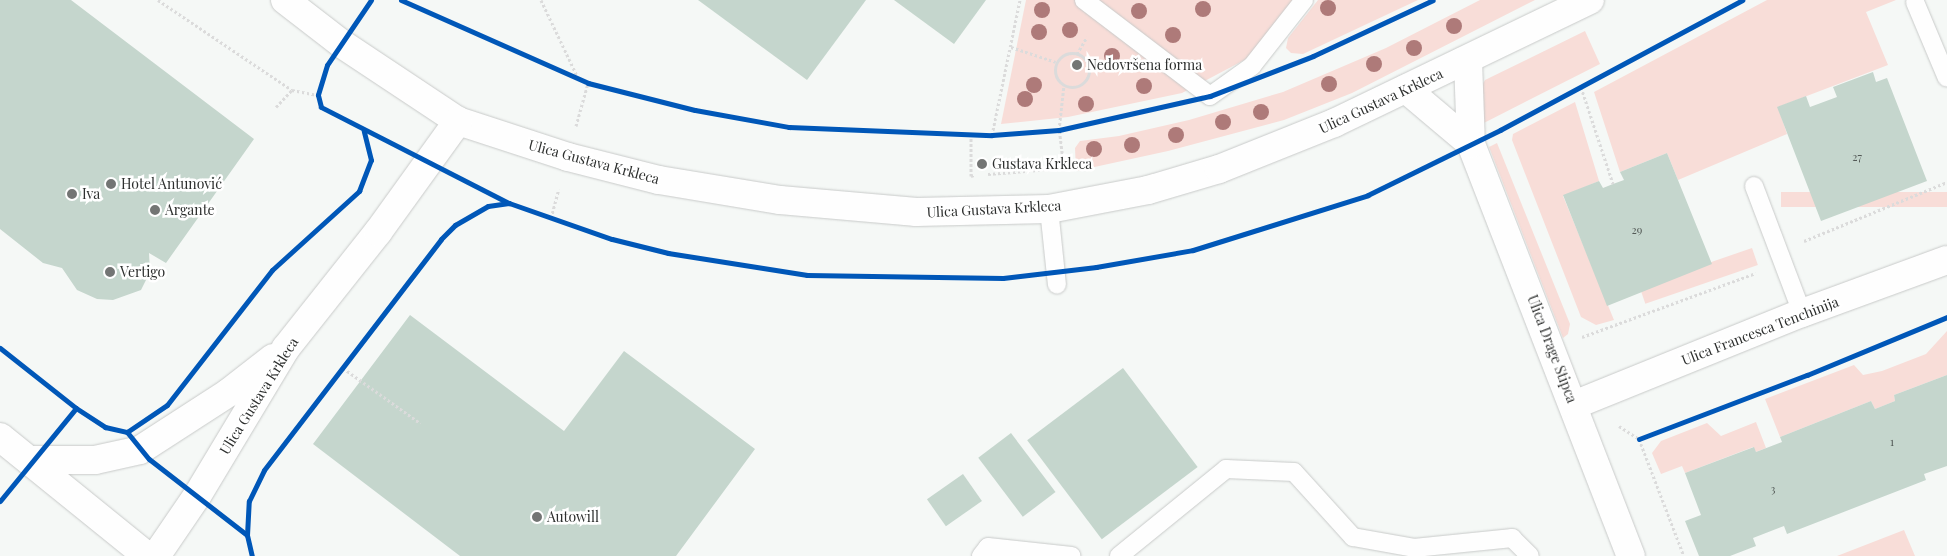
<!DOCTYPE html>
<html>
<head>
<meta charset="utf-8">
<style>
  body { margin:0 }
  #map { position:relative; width:1947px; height:556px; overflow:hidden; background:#f5f8f6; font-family:"Playfair Display",serif }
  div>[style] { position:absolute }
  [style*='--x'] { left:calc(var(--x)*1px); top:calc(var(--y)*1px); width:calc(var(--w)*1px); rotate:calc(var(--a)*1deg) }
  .green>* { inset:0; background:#f8ddd8; transform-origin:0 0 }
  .building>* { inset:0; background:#c5d6cd; transform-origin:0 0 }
  .path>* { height:3px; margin-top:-1.5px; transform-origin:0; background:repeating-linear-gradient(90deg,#dbdbdb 0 2.5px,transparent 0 5px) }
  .path>.ring { margin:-1.5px; padding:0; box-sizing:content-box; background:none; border:3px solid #dbdbdb; border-radius:50% }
  .roads { filter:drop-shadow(0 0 1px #c8cac9) drop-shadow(0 0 1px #c8cac9) }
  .lane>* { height:18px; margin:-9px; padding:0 9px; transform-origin:9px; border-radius:9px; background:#fefefe }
  .street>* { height:28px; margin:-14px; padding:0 14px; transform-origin:14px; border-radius:14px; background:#fefefe }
  .secondary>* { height:28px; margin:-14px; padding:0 14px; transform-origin:14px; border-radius:14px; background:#fefefe }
  .cycleway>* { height:5px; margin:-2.5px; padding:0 2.5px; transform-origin:2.5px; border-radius:2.5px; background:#0057b8 }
  .trees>* { width:16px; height:16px; margin:-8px; border-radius:50%; background:#ae7a79 }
  .dots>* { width:14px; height:14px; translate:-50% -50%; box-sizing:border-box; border:2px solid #fff; border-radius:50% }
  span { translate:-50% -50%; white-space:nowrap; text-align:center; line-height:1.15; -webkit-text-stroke:5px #fff; paint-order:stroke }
  .number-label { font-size:11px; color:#535956 }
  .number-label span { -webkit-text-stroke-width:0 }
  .poi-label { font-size:14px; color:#2d2f2e }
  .left { translate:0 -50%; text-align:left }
  .street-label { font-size:14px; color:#2d2f2e }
</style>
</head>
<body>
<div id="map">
  <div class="green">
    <div style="clip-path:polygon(1026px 0,1293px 0,1250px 57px,1182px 93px,1068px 117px,1001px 124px)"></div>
    <div style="clip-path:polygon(1318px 0,1418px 0,1303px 54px,1291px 53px,1286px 48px,1288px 38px)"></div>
    <div style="clip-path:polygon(1480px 0,1535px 0,1352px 93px,1284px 120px,1168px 151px,1076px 171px,1075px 148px,1080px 141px,1119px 136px,1189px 120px,1283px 92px,1386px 48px)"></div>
    <div style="clip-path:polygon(1767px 0,1896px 0,1866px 12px,1888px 65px,1778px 107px,1787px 134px,1678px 180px,1667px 153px,1620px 172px,1594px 92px)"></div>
    <div style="clip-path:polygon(1585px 31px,1600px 64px,1478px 126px,1481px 87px,1485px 80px)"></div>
    <div style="clip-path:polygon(1575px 102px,1599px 181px,1563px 196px,1614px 320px,1596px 325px,1581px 317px,1512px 140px,1513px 134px)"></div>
    <div style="clip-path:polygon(1497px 143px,1570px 324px,1568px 334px,1563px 338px,1489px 147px)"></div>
    <div style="left:1947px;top:192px;width:15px;height:166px;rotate:90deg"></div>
    <div style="left:1752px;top:248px;width:18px;height:119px;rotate:71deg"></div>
    <div style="clip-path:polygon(1947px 331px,1947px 375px,1894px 395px,1895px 401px,1875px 409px,1871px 401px,1780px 437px,1765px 399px,1854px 365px,1863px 375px,1882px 371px,1926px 354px)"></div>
    <div style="clip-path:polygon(1756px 422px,1766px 448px,1756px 452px,1753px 447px,1685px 473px,1682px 466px,1661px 474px,1652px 453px,1661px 441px,1707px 423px,1721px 436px)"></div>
    <div style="clip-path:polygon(1904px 530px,1915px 556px,1837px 556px)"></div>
  </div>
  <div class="building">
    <div style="clip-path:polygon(0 0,71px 0,254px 139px,166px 263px,149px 253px,150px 272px,141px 290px,113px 300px,97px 299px,77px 290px,62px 268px,43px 263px,0 229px)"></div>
    <div style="clip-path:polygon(698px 0,866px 0,807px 80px)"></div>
    <div style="clip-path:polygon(894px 0,986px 0,954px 44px)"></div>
    <div style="clip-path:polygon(1873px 72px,1876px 82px,1887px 78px,1927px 181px,1821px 221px,1777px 107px,1806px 96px,1810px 107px,1837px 97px,1833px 87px)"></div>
    <div style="clip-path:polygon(1667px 153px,1712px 264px,1607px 306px,1563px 195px,1599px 181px,1603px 188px,1613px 184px,1624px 180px,1620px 172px)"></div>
    <div style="clip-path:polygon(410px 315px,564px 431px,624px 351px,755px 449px,676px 556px,460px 556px,313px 444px)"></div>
    <div style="left:1123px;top:368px;width:124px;height:120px;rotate:53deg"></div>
    <div style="clip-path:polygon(1947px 375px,1947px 466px,1924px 474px,1926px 480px,1787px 534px,1784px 526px,1753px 538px,1756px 546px,1730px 556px,1699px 556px,1685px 521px,1701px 515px,1685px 473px,1754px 447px,1756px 452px,1782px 442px,1780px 437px,1871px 401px,1875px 409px,1895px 401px,1894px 395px)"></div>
    <div style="left:1011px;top:433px;width:74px;height:41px;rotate:53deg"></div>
    <div style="left:963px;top:474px;width:33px;height:44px;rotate:55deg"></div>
  </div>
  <div class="path">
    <div style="--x:158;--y:0;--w:161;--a:33.9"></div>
    <div style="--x:292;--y:90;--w:26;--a:11"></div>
    <div style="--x:541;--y:0;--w:86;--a:64.6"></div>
    <div style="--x:1011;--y:47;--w:47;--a:18.4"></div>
    <div class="ring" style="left:1055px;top:53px;width:31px;height:31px"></div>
    <div style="--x:1077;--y:54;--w:20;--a:-60"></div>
    <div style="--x:1581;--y:87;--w:102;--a:71.7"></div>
    <div style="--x:276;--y:107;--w:23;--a:-47"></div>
    <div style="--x:576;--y:126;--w:45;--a:-74.4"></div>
    <div style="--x:971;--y:134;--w:42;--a:90"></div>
    <div style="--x:971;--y:176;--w:3;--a:-18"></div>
    <div style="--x:992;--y:135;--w:138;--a:-78.3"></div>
    <div style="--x:988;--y:174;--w:76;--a:-4.5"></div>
    <div style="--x:1064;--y:168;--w:38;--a:-97"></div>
    <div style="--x:1059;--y:130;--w:45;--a:-83.7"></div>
    <div style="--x:551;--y:218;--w:30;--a:-75"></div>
    <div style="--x:1804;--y:241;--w:155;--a:-22.4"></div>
    <div style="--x:1582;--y:337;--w:185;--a:-20.2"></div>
    <div style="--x:343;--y:368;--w:95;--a:35.5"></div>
    <div style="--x:1619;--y:426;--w:24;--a:33"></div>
    <div style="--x:1639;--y:439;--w:125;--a:69"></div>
  </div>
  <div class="roads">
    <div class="lane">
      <div style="--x:1084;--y:0;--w:158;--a:37.3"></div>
      <div style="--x:1210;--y:96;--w:52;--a:-35.5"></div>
      <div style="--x:1252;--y:66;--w:84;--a:-51.8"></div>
      <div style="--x:1915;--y:2;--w:82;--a:67.2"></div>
      <div style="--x:1754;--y:186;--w:136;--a:69.3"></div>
      <div style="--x:1049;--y:209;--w:76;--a:84"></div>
      <div style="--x:981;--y:556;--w:11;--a:-52"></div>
      <div style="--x:988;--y:547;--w:84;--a:6.1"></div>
      <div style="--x:1119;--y:556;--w:138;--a:-39.1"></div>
      <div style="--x:1226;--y:469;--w:68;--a:2.5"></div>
      <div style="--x:1294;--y:472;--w:88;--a:47.8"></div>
      <div style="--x:1353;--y:537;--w:62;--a:10.2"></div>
      <div style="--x:1414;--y:548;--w:99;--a:-5.8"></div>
      <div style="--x:1512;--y:538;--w:25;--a:45"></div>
    </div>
    <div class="street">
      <div style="--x:1468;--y:60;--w:84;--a:88"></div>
      <div style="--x:1471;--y:144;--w:442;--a:68.8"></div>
      <div style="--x:1406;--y:89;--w:85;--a:40.2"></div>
      <div style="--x:1574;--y:405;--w:246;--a:-22"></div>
      <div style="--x:1802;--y:313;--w:154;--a:-20.1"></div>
    </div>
    <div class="secondary">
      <div style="--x:285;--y:0;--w:72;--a:37.7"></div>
      <div style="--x:342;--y:44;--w:139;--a:33.6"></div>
      <div style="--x:458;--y:121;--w:116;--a:18.1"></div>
      <div style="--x:568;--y:157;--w:94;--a:14.2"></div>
      <div style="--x:659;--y:180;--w:123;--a:9.4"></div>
      <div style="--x:780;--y:200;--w:137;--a:5"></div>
      <div style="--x:916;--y:212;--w:133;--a:-1.3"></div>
      <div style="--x:1049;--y:209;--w:101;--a:-10.9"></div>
      <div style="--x:1148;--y:190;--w:74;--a:-16.5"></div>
      <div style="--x:1219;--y:169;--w:124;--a:-21.8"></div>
      <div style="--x:1334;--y:123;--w:284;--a:-25.7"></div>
      <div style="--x:0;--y:437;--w:189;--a:39"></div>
      <div style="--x:31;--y:460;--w:64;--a:0"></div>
      <div style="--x:95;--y:460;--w:46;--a:-12.5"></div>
      <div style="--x:140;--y:450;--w:105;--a:-32.9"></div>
      <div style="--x:228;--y:393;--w:57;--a:-37.9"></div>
      <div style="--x:156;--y:556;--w:73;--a:-55.7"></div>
      <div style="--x:197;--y:496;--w:173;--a:-59"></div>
      <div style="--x:286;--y:348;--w:148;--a:-51.6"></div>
      <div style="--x:378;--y:232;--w:137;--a:-54.2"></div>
    </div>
  </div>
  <div class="cycleway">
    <div style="--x:371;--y:0;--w:78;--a:124.1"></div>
    <div style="--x:327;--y:65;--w:31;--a:107"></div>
    <div style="--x:318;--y:95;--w:12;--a:76"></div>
    <div style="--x:321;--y:107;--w:211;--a:27.1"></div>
    <div style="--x:401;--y:0;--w:205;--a:23.9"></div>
    <div style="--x:588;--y:83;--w:110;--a:14.2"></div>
    <div style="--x:695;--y:110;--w:96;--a:10.3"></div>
    <div style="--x:789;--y:127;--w:203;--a:2.3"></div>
    <div style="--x:992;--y:135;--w:67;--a:-4.3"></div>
    <div style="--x:1059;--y:130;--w:155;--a:-12.7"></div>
    <div style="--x:1210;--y:96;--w:110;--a:-21.2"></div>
    <div style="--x:1313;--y:56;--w:132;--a:-25"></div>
    <div style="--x:0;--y:348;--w:97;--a:38.3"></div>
    <div style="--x:76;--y:408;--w:35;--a:33"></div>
    <div style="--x:105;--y:427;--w:23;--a:13"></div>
    <div style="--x:127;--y:432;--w:35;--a:51"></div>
    <div style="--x:149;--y:459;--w:124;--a:37.8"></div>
    <div style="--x:247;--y:535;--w:22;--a:77"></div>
    <div style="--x:127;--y:432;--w:48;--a:-34"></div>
    <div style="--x:167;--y:405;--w:171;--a:-52.1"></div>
    <div style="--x:272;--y:270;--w:118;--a:-42.2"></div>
    <div style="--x:359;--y:191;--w:33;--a:-69"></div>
    <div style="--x:371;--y:160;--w:30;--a:-104"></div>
    <div style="--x:1639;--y:439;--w:180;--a:-20.9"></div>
    <div style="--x:1807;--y:375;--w:152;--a:-22.5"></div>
    <div style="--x:0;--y:501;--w:120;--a:-50.7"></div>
    <div style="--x:247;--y:535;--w:34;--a:-87"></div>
    <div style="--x:249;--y:501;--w:34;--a:-64"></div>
    <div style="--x:264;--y:470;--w:291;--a:-52.5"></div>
    <div style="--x:441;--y:239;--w:20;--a:-45"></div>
    <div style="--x:455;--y:225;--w:38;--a:-30"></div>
    <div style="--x:488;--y:206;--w:21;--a:-8"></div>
    <div style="--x:509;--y:203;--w:109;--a:19.3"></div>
    <div style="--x:612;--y:239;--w:58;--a:14"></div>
    <div style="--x:668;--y:253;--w:141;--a:9"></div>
    <div style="--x:807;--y:275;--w:196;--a:0.9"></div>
    <div style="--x:1003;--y:278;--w:94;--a:-6.7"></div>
    <div style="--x:1096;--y:267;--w:98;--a:-9.9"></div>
    <div style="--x:1193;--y:250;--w:183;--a:-17.4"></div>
    <div style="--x:1368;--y:195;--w:147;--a:-26.2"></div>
    <div style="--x:1500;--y:130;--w:275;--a:-28.2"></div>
  </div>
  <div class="trees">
    <div style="left:1328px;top:8px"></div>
    <div style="left:1203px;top:9px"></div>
    <div style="left:1042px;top:10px"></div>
    <div style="left:1139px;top:11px"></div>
    <div style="left:1454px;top:26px"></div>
    <div style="left:1070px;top:30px"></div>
    <div style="left:1039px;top:32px"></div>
    <div style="left:1173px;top:35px"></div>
    <div style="left:1414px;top:48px"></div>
    <div style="left:1112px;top:56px"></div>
    <div style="left:1374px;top:64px"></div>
    <div style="left:1329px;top:84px"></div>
    <div style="left:1034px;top:85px"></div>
    <div style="left:1144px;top:86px"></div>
    <div style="left:1025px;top:99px"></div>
    <div style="left:1086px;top:104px"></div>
    <div style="left:1261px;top:112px"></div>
    <div style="left:1223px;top:122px"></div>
    <div style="left:1176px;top:135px"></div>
    <div style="left:1132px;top:145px"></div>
    <div style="left:1094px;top:149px"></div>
  </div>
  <div class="dots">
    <div style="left:1077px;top:65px;background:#737574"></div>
    <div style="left:982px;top:164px;background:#737574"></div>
    <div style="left:111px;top:184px;background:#737574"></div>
    <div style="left:72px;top:194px;background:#737574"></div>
    <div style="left:155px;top:210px;background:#737574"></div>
    <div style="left:110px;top:272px;background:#737574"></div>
    <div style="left:537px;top:517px;background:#737574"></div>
  </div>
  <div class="number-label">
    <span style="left:1857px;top:157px">27</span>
    <span style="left:1637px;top:230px">29</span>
    <span style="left:1892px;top:442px">1</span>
    <span style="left:1773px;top:489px">3</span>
  </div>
  <div class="poi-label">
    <span class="left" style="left:1087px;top:65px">Nedovršena forma</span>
    <span class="left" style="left:992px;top:164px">Gustava Krkleca</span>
    <span class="left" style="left:121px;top:184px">Hotel Antunović</span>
    <span class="left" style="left:82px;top:194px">Iva</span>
    <span class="left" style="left:165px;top:210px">Argante</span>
    <span class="left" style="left:120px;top:272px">Vertigo</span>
    <span class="left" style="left:547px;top:517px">Autowill</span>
  </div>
  <div class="street-label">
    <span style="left:1381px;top:101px;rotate:-25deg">Ulica Gustava Krkleca</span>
    <span style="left:594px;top:162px;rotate:15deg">Ulica Gustava Krkleca</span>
    <span style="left:994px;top:209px;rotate:-3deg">Ulica Gustava Krkleca</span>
    <span style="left:1760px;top:331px;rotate:-21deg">Ulica Francesca Tenchinija</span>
    <span style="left:1552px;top:349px;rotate:69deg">Ulica Drage Stipca</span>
    <span style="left:259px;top:396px;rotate:-58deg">Ulica Gustava Krkleca</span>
  </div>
</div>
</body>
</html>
